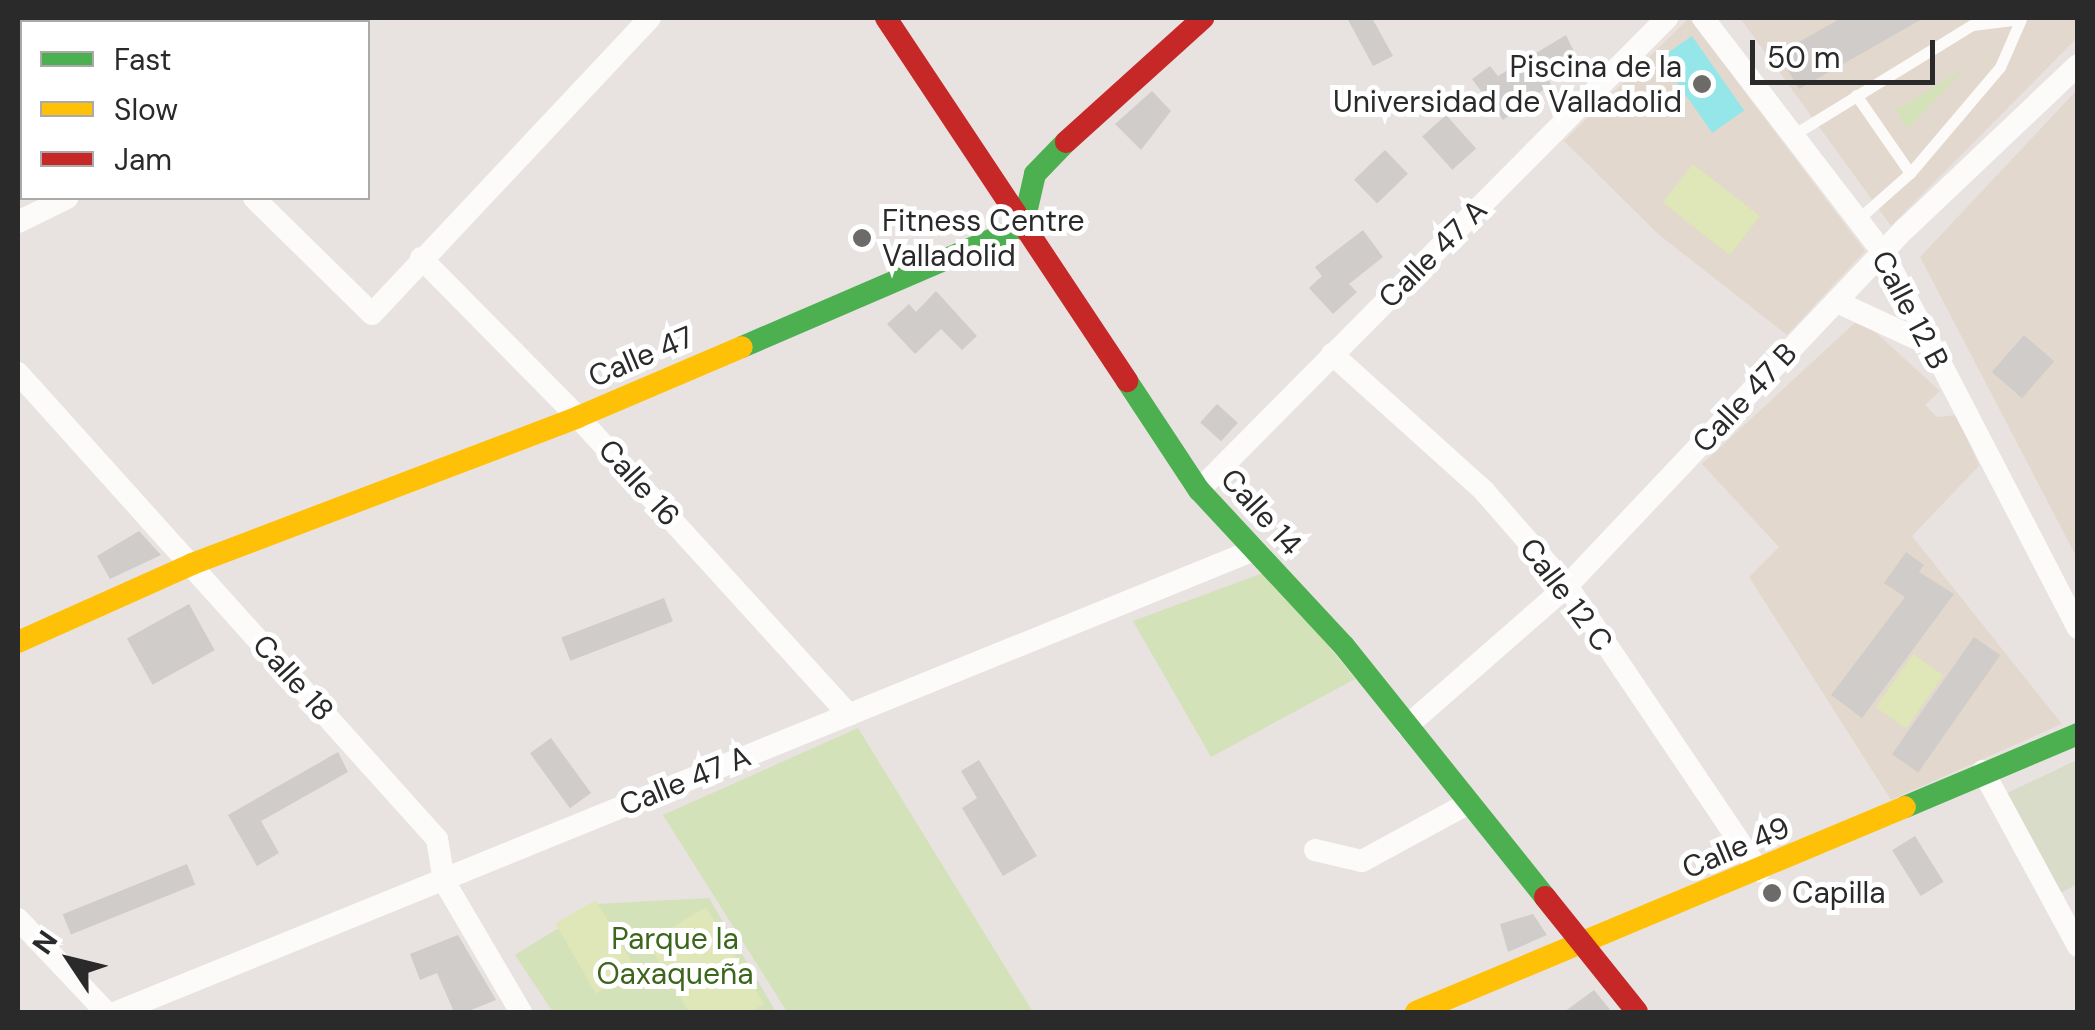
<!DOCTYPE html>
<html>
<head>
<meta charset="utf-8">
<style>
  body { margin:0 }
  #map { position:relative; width:2095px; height:1030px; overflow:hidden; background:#e8e3e0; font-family:"DM Sans",sans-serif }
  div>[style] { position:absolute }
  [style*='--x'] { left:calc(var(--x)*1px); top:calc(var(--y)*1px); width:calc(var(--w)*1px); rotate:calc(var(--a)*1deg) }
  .education>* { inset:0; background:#e3d8ce }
  .green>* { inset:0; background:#d3e2b9 }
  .cemetery>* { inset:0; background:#d9dcc8 }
  .pitch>* { inset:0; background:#dfe6b7; transform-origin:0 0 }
  .water>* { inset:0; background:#95e6e9; transform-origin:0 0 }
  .building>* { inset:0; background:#cfccc9; transform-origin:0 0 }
  .lane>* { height:11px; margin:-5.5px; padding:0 5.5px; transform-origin:5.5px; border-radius:5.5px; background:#fcfbfa }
  .street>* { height:22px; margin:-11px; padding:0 11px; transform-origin:11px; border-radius:11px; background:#fcfbfa }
  .fast>* { height:22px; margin:-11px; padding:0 11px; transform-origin:11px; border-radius:11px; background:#4caf50 }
  .slow>* { height:22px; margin:-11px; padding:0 11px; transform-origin:11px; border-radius:11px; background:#ffc107 }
  .jam>* { height:22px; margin:-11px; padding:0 11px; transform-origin:11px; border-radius:11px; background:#c62828 }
  .dots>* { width:28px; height:28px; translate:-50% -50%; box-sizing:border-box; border:5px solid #fff; border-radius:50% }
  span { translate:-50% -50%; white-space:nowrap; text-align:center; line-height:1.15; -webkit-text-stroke:10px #fff; paint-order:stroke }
  .poi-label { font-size:30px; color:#2a2a2a }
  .right { translate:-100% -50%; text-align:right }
  .left { translate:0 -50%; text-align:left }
  .street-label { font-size:30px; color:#2a2a2a }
  .park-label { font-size:30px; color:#3c661b }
  .frame { position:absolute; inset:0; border:20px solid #2a2a2a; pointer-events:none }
  .legend { position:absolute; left:20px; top:20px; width:350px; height:180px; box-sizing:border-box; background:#fff; border:2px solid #aaa; margin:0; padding:12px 18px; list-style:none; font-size:30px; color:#2a2a2a }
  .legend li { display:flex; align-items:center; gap:20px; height:50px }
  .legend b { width:50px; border:2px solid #aaa }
  .north { position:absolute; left:20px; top:910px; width:100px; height:100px; -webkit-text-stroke:8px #fff; paint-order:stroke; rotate:305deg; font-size:28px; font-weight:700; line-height:40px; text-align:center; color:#2a2a2a }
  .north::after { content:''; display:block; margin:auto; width:35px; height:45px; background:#2a2a2a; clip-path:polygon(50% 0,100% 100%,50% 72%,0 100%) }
  .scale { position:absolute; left:1750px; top:40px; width:185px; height:45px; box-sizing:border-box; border:5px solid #2a2a2a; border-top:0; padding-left:12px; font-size:30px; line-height:35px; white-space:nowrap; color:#2a2a2a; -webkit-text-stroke:8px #fff; paint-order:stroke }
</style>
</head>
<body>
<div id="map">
  <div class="education">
    <div style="clip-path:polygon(1689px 18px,1865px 251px,1787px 335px,1658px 234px,1564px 141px)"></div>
    <div style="clip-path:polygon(1740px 18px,2077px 18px,2077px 38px,1891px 226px)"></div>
    <div style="clip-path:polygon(2077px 90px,2077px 558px,1920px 257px)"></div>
    <div style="clip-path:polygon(1860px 318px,1940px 391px,1925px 405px,1937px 417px,1958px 415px,1979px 466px,1912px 536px,2062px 724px,1891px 800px,1749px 577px,1779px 547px,1702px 464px)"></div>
  </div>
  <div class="green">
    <div style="clip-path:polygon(1964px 69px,1909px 128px,1909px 129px,1896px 110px)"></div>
    <div style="clip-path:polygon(1268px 571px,1355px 679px,1211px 757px,1133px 621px)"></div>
    <div style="clip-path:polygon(858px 728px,1033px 1012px,787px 1012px,663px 815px)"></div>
    <div style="clip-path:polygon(709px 898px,776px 1012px,553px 1012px,515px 955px,597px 904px)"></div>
  </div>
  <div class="cemetery">
    <div style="clip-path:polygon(2077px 760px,2077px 884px,2057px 895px,2003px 795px)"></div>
  </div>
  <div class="pitch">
    <div style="left:1693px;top:164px;width:85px;height:49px;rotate:38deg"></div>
    <div style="left:1913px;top:654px;width:37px;height:65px;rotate:35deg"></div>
    <div style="left:596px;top:900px;width:81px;height:47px;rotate:60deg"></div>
    <div style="clip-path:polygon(706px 907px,764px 1004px,750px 1012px,689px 1012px,647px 942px)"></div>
  </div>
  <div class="water">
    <div style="left:1692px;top:36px;width:91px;height:39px;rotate:55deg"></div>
  </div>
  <div class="building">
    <div style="clip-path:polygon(1347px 18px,1372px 18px,1393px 56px,1373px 66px)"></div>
    <div style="clip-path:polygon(1841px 18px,1924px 18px,1799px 89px,1778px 54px)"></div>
    <div style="clip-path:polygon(1566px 35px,1579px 62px,1546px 77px,1551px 84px,1503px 120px,1472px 79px,1490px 66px,1498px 76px)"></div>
    <div style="clip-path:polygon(1152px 91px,1171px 111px,1141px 150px,1115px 124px)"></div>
    <div style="left:1446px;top:115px;width:45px;height:32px;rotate:48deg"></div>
    <div style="left:1385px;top:150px;width:33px;height:43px;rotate:46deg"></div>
    <div style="clip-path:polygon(1363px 230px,1383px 257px,1349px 284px,1357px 292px,1333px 314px,1309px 288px,1322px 276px,1315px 267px)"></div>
    <div style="clip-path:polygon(936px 291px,977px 336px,962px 350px,941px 329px,915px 354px,887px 324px,909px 304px,916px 312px)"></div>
    <div style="left:2024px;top:335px;width:40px;height:49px;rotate:41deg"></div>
    <div style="left:1217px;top:404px;width:28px;height:25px;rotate:42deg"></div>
    <div style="clip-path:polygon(139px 531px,161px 555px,110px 579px,97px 556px)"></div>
    <div style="clip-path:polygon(1906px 552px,1924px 565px,1919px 572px,1954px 594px,1862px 718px,1831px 695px,1905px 597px,1884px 583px)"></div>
    <div style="left:664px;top:598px;width:25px;height:110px;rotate:69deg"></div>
    <div style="left:189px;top:604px;width:53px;height:71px;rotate:61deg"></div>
    <div style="left:1974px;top:637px;width:32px;height:143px;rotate:35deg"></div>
    <div style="left:551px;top:738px;width:68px;height:26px;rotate:54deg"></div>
    <div style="clip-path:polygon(338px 752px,348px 772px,261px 821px,279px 853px,257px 866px,228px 815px)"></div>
    <div style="clip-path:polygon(979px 760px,1037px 856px,1003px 876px,962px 808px,977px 798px,961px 771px)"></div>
    <div style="left:1915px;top:836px;width:54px;height:27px;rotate:58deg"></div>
    <div style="left:187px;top:864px;width:22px;height:134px;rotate:68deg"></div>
    <div style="clip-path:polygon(1533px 914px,1547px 935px,1508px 952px,1500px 924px)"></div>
    <div style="clip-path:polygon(458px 935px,496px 1000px,466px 1012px,454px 1012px,437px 973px,420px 980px,410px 954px)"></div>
    <div style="clip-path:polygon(1594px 990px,1612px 1012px,1564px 1012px)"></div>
  </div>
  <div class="lane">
    <div style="--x:1856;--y:95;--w:95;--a:55.3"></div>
    <div style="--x:1793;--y:135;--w:210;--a:-31.6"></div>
    <div style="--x:1972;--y:25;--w:49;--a:-7"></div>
    <div style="--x:2021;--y:19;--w:52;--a:113.6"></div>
    <div style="--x:2000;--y:67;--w:139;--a:130.3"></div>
    <div style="--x:1910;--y:173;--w:71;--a:138.4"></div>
  </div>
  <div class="street">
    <div style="--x:80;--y:18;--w:6;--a:39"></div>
    <div style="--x:1703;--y:18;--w:297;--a:52.5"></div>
    <div style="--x:1884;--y:254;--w:421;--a:62.6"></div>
    <div style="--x:254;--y:198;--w:165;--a:44.5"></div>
    <div style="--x:372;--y:314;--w:406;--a:-46.8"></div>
    <div style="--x:18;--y:222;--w:55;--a:-26.1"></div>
    <div style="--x:421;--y:258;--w:223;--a:45.4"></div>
    <div style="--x:578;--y:417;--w:403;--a:47.7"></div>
    <div style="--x:1837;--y:302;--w:102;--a:24.8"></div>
    <div style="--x:1332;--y:354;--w:205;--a:42"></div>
    <div style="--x:1484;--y:491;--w:126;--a:48.9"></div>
    <div style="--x:1567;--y:586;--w:344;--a:56"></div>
    <div style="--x:18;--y:373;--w:627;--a:48.04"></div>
    <div style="--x:437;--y:839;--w:43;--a:80.5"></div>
    <div style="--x:444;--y:881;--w:152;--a:59.6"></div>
    <div style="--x:1199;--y:490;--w:665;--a:-45.24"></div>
    <div style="--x:1407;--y:726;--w:213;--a:-41.2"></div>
    <div style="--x:1567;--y:586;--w:492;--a:-46.6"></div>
    <div style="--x:1905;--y:229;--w:238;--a:-43.5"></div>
    <div style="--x:1983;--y:771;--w:199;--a:61.5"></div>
    <div style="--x:1315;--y:850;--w:48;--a:13.2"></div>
    <div style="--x:1362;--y:861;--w:122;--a:-28.5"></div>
    <div style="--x:18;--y:919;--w:128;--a:46.6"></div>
    <div style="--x:117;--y:1012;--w:1227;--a:-22.11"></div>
  </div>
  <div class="fast">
    <div style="--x:742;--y:347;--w:306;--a:-23.3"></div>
    <div style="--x:1023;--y:226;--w:53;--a:-77"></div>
    <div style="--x:1035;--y:174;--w:45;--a:-45.9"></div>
    <div style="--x:1127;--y:381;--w:131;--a:56.6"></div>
    <div style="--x:1199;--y:490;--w:213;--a:47.1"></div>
    <div style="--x:1344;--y:646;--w:322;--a:51.3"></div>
    <div style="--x:1905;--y:807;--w:188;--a:-22.9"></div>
  </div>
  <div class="slow">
    <div style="--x:18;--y:642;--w:191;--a:-24.1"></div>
    <div style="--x:192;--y:564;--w:413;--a:-20.8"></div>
    <div style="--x:578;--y:417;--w:178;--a:-23.1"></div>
    <div style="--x:1416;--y:1012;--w:530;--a:-22.74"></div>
  </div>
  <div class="jam">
    <div style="--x:886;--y:18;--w:436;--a:56.4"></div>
    <div style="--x:1066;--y:142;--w:185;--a:-42.1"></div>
    <div style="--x:1545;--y:897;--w:147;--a:51.3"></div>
  </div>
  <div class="dots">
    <div style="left:1702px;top:84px;background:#6c6b6a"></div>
    <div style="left:862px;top:238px;background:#6c6b6a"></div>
    <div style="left:1772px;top:893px;background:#6c6b6a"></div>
  </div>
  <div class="poi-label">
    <span class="right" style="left:1682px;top:84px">Piscina de la<br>Universidad de Valladolid</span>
    <span class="left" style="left:882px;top:238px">Fitness Centre<br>Valladolid</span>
    <span class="left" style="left:1792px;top:893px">Capilla</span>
  </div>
  <div class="street-label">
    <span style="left:1433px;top:254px;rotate:-45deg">Calle 47 A</span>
    <span style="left:1910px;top:310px;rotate:62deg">Calle 12 B</span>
    <span style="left:641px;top:357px;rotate:-23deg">Calle 47</span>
    <span style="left:1745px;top:398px;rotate:-47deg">Calle 47 B</span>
    <span style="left:639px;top:483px;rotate:48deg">Calle 16</span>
    <span style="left:1261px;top:512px;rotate:48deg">Calle 14</span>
    <span style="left:1566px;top:595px;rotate:53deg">Calle 12 C</span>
    <span style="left:293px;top:678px;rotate:48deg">Calle 18</span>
    <span style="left:685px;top:781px;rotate:-22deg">Calle 47 A</span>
    <span style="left:1736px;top:848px;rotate:-23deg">Calle 49</span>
  </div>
  <div class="park-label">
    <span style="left:675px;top:956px">Parque la<br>Oaxaqueña</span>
  </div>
  <div class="frame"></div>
  <ul class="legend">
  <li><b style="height:12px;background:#4caf50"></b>Fast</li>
  <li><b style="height:12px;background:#ffc107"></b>Slow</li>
  <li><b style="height:12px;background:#c62828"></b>Jam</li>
  </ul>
  <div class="north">N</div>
  <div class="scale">50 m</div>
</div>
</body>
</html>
